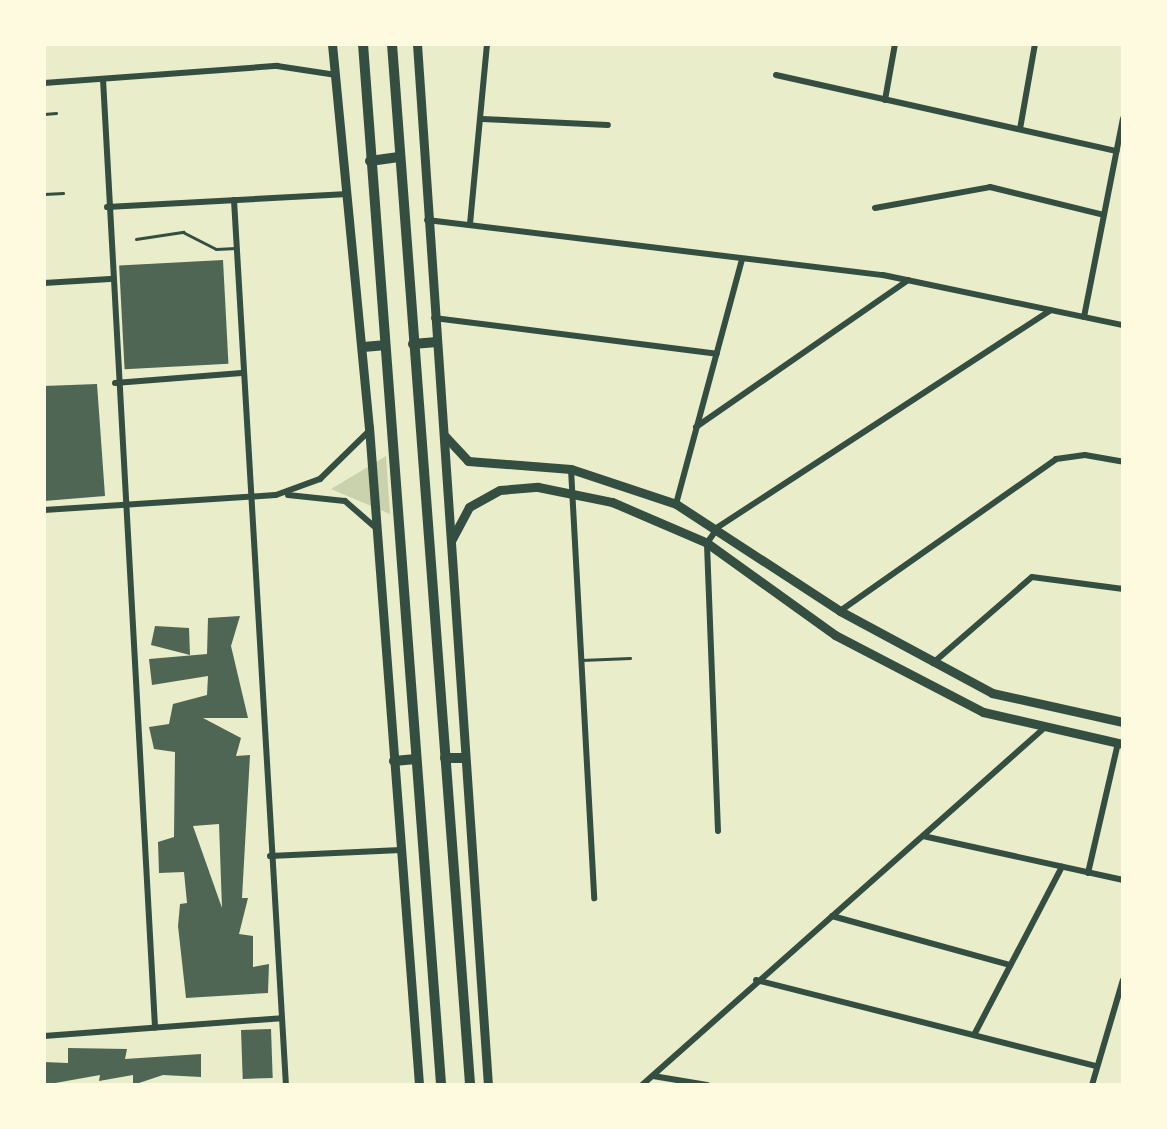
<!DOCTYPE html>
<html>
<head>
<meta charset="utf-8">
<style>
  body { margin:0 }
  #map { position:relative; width:1167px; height:1129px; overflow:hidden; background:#e9edc9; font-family:"Zilla Slab",serif }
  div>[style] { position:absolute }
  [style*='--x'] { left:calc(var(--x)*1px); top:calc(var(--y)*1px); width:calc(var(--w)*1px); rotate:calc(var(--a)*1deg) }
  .green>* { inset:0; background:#cad2ad }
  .building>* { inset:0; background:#4f6655; transform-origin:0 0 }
  .service>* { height:2.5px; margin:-1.25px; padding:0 1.25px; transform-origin:1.25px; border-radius:1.25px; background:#344e41 }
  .minor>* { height:6px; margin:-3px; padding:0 3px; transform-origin:3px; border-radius:3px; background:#344e41 }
  .secondary>* { height:9px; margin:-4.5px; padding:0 4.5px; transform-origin:4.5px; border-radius:4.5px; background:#344e41 }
  .trunk>* { height:10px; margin:-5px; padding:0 5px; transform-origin:5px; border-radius:5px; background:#344e41 }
  span { translate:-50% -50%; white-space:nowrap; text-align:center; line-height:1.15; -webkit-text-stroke:7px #fefae0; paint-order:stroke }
  .frame { position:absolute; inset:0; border:46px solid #fefae0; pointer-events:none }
</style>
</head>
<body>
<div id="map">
  <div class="green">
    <div style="clip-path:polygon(386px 456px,390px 514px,331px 489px)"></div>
  </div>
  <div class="building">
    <div style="left:223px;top:260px;width:104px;height:104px;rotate:87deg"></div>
    <div style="clip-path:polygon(97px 384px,105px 496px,44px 501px,44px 386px)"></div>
    <div style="clip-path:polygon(evenodd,240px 616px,231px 646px,248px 718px,203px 718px,241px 738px,236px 756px,250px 755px,242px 898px,248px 898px,239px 934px,253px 936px,253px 967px,269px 964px,268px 993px,186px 998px,178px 926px,180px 904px,187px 903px,184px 872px,159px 873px,158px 842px,174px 837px,175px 752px,154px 749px,149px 727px,169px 724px,173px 704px,207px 695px,208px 676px,152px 685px,149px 659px,207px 654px,208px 618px,240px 616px,219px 824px,222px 908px,193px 826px,219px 824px)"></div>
    <div style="clip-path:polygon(155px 626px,189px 628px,190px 655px,151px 645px)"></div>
    <div style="left:271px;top:1029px;width:49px;height:30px;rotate:88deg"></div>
    <div style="clip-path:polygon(68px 1048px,127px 1049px,125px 1059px,201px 1054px,201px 1077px,163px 1075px,133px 1085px,133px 1075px,99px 1081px,100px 1075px,44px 1085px,44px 1062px,68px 1063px)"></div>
  </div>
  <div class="service">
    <div style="--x:44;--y:114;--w:12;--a:-5"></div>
    <div style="--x:44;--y:194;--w:19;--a:-3"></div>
    <div style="--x:136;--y:239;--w:48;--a:-8.5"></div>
    <div style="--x:183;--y:232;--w:37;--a:27"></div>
    <div style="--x:216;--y:249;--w:20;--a:-3"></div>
    <div style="--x:581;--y:660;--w:49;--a:-2.3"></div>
  </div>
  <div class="minor">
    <div style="--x:776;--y:75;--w:349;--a:12.6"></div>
    <div style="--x:103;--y:79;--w:950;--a:86.86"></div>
    <div style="--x:44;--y:83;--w:234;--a:-4.2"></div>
    <div style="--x:277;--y:66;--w:60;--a:8.7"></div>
    <div style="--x:885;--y:100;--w:57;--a:-79.9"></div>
    <div style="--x:482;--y:119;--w:126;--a:2.7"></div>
    <div style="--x:1020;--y:129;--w:86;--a:-80"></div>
    <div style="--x:234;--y:200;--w:887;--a:86.64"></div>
    <div style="--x:107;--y:207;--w:241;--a:-3.1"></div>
    <div style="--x:875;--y:208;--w:117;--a:-10.3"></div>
    <div style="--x:990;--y:187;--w:117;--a:13.8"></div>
    <div style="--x:427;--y:220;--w:459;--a:6.9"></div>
    <div style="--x:883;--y:275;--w:245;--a:11.8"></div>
    <div style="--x:470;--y:224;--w:181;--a:-84.6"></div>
    <div style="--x:44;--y:283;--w:66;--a:-3.5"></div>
    <div style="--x:1084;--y:317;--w:202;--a:-78.9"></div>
    <div style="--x:434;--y:318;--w:285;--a:7.2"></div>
    <div style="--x:115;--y:383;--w:127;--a:-4.5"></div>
    <div style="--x:696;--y:427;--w:258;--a:-34.7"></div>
    <div style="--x:571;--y:469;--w:430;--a:86.9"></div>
    <div style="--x:288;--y:495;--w:57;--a:6"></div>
    <div style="--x:345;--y:501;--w:38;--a:41"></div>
    <div style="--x:676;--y:504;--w:253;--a:-74.9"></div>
    <div style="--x:44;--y:510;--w:232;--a:-3.7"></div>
    <div style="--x:276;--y:495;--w:47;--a:-20"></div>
    <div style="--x:320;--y:479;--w:67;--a:-44.4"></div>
    <div style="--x:840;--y:611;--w:264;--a:-35.1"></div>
    <div style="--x:1056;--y:459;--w:29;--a:-8"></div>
    <div style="--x:1085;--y:455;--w:39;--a:10"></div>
    <div style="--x:933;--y:663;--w:131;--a:-41"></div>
    <div style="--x:1032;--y:577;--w:92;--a:7.5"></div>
    <div style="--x:718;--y:831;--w:288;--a:-92.2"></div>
    <div style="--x:707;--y:543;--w:19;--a:-55"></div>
    <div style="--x:718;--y:527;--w:397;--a:-33.1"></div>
    <div style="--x:923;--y:836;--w:205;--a:12.4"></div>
    <div style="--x:270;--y:856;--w:131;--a:-2.6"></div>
    <div style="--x:1088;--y:873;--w:133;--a:-77"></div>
    <div style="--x:832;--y:916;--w:185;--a:15.4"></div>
    <div style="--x:756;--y:980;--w:351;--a:14.2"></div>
    <div style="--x:974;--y:1035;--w:190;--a:-62.4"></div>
    <div style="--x:44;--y:1036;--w:238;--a:-4.3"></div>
    <div style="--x:653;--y:1076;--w:55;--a:9.5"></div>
    <div style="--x:642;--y:1085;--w:535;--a:-41.59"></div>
    <div style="--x:1092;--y:1085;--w:109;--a:-73.6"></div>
  </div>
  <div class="secondary">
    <div style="--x:332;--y:44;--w:385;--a:84.5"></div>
    <div style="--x:369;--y:427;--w:660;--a:85.65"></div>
    <div style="--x:417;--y:44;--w:1043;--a:86.1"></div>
    <div style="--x:444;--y:435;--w:35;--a:47"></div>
    <div style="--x:468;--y:461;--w:103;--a:4.4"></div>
    <div style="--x:571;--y:469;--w:111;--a:18.4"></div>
    <div style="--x:676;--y:504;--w:196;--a:33.1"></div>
    <div style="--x:840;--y:611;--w:173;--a:28.3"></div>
    <div style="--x:992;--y:693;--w:134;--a:12.5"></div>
    <div style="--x:451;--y:541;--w:38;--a:-62"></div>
    <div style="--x:469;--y:507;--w:35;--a:-29"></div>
    <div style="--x:500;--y:490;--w:38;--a:-5"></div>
    <div style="--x:538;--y:487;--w:76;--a:11.5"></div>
    <div style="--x:612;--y:502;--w:103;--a:23.3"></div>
    <div style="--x:707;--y:543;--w:158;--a:35.7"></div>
    <div style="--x:835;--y:635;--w:167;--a:27.5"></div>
    <div style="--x:983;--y:712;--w:144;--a:12.9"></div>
  </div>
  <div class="trunk">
    <div style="--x:363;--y:44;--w:1044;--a:85.71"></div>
    <div style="--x:392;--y:44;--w:1044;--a:85.71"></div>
    <div style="--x:370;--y:161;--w:29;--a:-8"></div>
    <div style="--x:413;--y:344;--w:21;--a:-5"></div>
    <div style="--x:363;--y:347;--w:21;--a:-5"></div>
    <div style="--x:445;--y:758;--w:19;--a:0"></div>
    <div style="--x:394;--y:761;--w:22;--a:-5"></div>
  </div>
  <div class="frame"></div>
</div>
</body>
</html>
